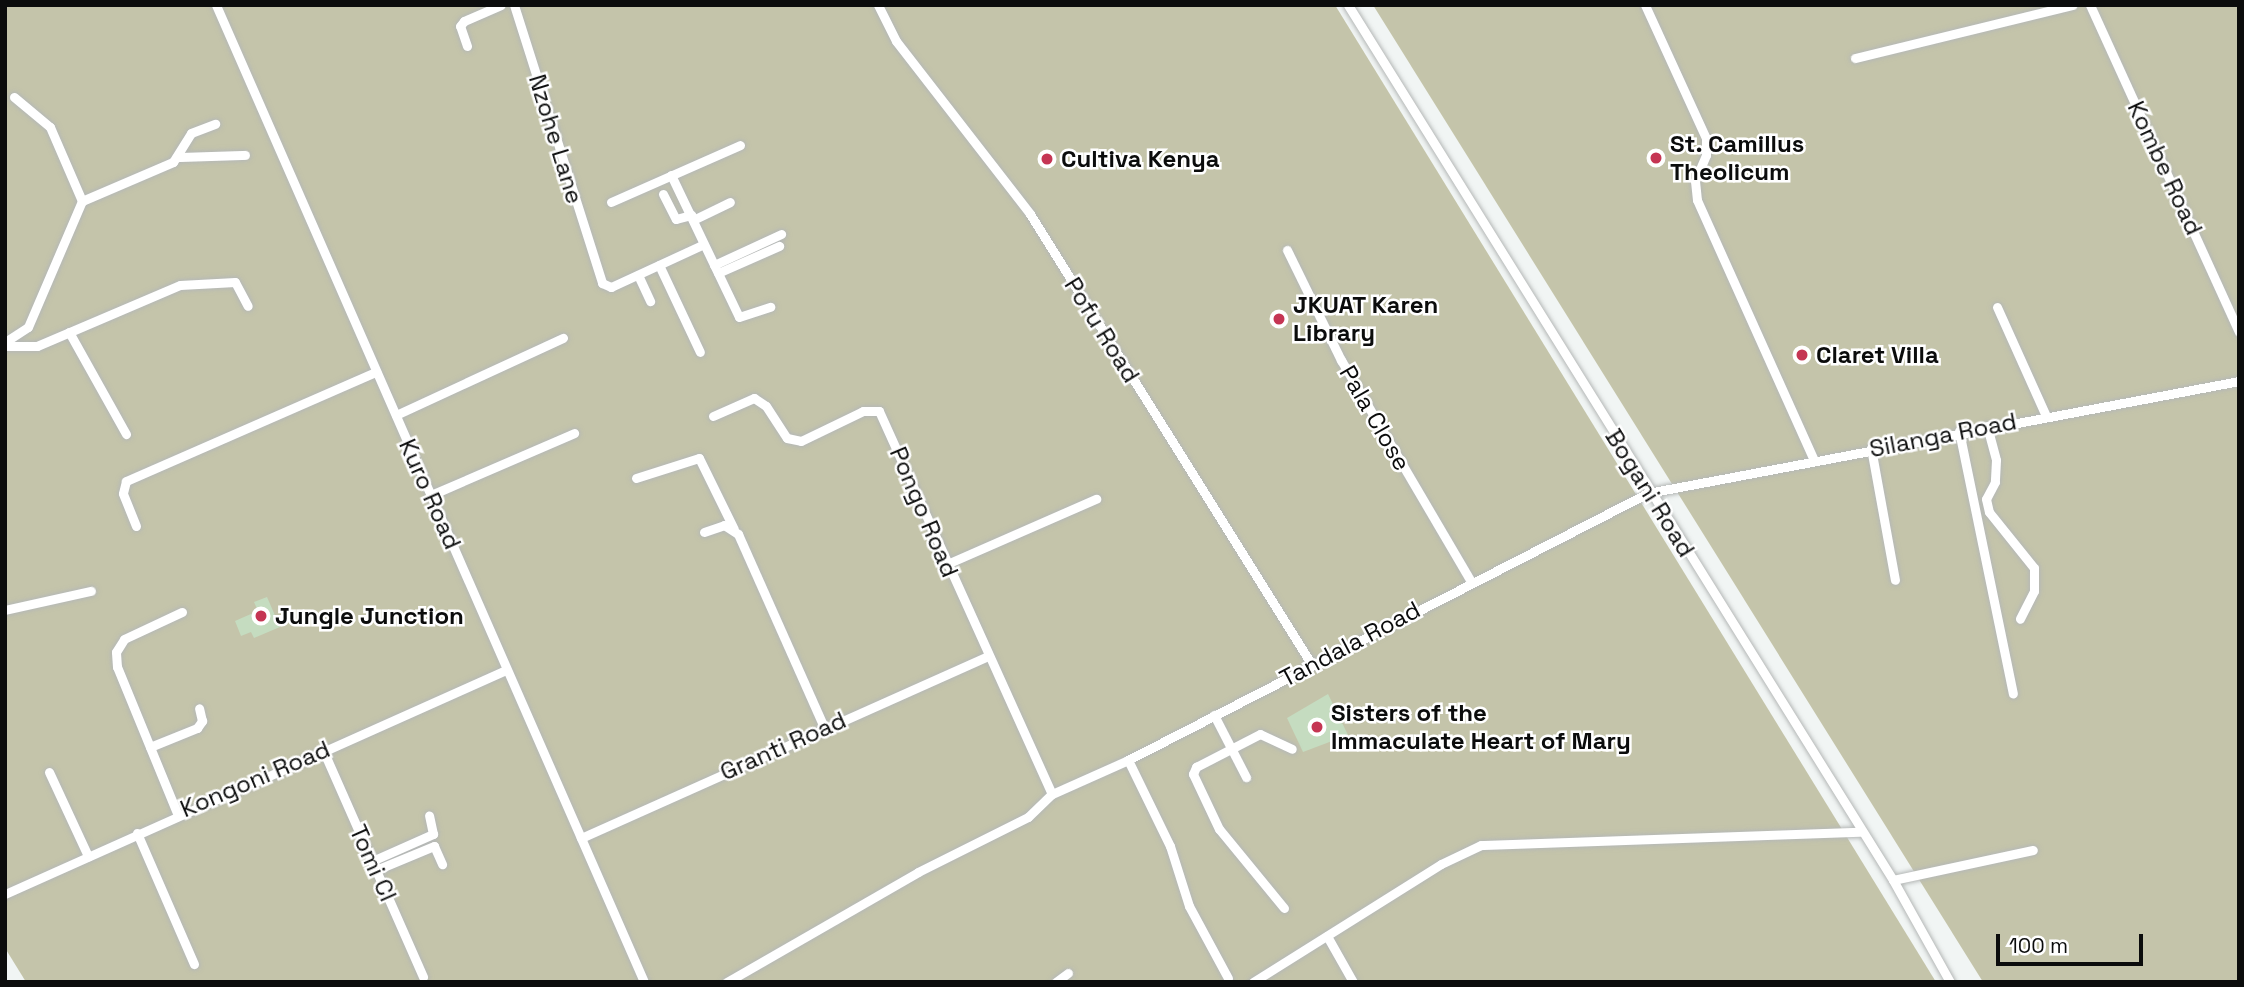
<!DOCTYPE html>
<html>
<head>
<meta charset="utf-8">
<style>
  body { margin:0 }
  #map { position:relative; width:2244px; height:987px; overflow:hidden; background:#f1f5f4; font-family:"Space Grotesk",sans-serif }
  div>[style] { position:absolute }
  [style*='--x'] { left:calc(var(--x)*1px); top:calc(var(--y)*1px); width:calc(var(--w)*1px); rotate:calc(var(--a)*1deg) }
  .green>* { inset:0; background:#c4c4aa }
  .building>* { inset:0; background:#c5dcc0 }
  .roads { filter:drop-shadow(0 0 2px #b5b8b7) drop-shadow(0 0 2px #b5b8b7) }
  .street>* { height:9px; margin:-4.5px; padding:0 4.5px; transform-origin:4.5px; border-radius:4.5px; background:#fff }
  .dots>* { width:19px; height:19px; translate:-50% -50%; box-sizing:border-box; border:4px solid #fff; border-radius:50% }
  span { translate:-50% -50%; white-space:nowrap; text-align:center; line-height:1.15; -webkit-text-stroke:5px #fff; paint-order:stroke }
  .street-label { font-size:24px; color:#0b0c0c }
  .poi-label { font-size:24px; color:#0b0c0c; font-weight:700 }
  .left { translate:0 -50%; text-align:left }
  .frame { position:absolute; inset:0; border:7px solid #0b0c0c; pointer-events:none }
  .scale { position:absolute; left:1996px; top:934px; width:147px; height:32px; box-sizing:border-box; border:4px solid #0b0c0c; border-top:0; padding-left:9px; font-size:21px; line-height:24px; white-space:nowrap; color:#0b0c0c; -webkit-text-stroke:5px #fff; paint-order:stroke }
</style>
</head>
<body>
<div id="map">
  <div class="green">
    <div style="clip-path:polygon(5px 5px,1335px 5px,1936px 982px,26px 982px,5px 948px)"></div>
    <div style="clip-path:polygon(1373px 5px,2239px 5px,2239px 982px,1983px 982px)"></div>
  </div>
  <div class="building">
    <div style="clip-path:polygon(267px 597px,280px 627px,254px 638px,251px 632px,241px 636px,235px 621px,258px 611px,254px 602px)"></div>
    <div style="clip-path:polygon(1328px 694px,1348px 735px,1303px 752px,1287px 718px)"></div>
  </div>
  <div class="roads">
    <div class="street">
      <div style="--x:216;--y:5;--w:1067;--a:66.34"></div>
      <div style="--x:514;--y:5;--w:292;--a:72.4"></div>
      <div style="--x:602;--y:283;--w:10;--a:24"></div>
      <div style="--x:611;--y:287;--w:102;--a:-24.8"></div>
      <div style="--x:878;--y:5;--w:40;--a:63.4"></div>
      <div style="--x:896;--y:41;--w:219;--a:52.2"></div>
      <div style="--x:1030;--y:214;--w:532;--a:57.98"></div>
      <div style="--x:1348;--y:5;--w:1031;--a:58.08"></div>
      <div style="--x:1893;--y:880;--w:117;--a:60.8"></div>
      <div style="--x:1645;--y:5;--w:146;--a:65.4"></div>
      <div style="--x:1706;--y:138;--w:17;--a:90"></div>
      <div style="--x:1706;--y:155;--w:28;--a:113"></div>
      <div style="--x:1695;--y:181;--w:19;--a:84"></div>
      <div style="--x:1697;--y:200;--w:285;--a:65.8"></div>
      <div style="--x:2090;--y:5;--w:359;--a:65.5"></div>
      <div style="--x:467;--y:46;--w:21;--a:-109"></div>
      <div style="--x:460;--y:26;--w:6;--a:-51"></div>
      <div style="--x:464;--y:21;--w:40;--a:-23.4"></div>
      <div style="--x:1855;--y:58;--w:224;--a:-13.7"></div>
      <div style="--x:14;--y:97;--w:47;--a:39.8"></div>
      <div style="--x:50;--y:127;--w:81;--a:66.6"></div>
      <div style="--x:177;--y:157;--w:68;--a:-1.7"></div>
      <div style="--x:671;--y:175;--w:157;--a:64.4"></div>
      <div style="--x:739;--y:317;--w:33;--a:-18"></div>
      <div style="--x:663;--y:194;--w:28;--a:63"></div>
      <div style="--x:676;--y:219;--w:16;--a:-15"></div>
      <div style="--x:611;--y:202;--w:141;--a:-23.8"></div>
      <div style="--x:693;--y:220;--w:41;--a:-25.9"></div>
      <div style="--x:1287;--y:250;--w:123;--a:63.9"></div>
      <div style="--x:1341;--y:360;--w:255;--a:59.6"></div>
      <div style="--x:659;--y:265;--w:96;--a:64.8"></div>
      <div style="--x:714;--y:265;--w:74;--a:-24.8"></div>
      <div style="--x:718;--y:273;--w:67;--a:-23.9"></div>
      <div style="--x:638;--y:275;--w:29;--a:65"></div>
      <div style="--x:1997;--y:307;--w:120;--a:65.8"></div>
      <div style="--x:69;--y:332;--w:117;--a:60.8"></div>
      <div style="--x:5;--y:342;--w:27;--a:-33"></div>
      <div style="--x:28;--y:327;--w:137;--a:-66.8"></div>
      <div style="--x:82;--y:201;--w:99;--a:-23.2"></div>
      <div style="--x:173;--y:162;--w:34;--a:-58"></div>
      <div style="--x:191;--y:133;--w:26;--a:-21"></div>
      <div style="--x:5;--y:346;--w:32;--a:0"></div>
      <div style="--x:37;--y:346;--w:155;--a:-23.1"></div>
      <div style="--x:180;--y:285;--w:55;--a:-3.1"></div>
      <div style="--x:235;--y:282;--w:27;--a:62"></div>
      <div style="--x:396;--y:415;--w:184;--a:-24.8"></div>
      <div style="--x:713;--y:416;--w:45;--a:-23.7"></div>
      <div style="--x:754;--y:398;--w:14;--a:34"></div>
      <div style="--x:766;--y:406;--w:38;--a:57"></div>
      <div style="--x:787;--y:438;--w:14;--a:12"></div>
      <div style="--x:801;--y:441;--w:69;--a:-25.8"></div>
      <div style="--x:863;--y:411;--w:16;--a:0"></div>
      <div style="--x:879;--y:411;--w:420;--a:65.7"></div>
      <div style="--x:1987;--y:426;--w:35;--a:75"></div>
      <div style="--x:1996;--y:460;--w:22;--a:93"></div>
      <div style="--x:1995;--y:482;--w:19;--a:118"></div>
      <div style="--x:1986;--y:499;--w:13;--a:77"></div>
      <div style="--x:1989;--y:512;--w:72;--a:51.2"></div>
      <div style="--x:2034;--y:568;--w:23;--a:90"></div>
      <div style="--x:2034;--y:591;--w:31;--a:117"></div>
      <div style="--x:1959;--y:431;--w:268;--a:78.4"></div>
      <div style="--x:1871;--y:448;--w:134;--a:79.7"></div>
      <div style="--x:636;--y:478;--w:66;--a:-17.6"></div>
      <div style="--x:699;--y:458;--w:79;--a:63.8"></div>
      <div style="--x:431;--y:495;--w:156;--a:-23.4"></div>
      <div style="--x:136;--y:526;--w:35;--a:-112"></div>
      <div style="--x:123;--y:493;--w:12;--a:-76"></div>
      <div style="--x:126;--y:481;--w:273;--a:-23.6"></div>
      <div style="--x:704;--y:532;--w:21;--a:-19"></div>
      <div style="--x:724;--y:525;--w:17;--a:33"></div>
      <div style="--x:738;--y:534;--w:211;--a:66"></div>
      <div style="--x:947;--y:564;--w:163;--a:-23.6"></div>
      <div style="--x:5;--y:610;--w:88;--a:-12.5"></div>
      <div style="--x:1214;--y:715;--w:70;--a:62.7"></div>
      <div style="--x:150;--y:747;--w:51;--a:-22"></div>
      <div style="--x:197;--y:728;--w:9;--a:-54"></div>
      <div style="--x:202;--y:721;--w:13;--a:-103"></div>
      <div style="--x:323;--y:750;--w:248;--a:66.2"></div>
      <div style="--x:1128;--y:760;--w:96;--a:64"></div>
      <div style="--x:1170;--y:846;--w:63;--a:72.4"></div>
      <div style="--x:1189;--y:906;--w:82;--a:61.6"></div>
      <div style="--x:49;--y:772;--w:93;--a:65.1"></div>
      <div style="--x:177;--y:813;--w:158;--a:-112.3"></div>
      <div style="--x:117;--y:667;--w:15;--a:-94"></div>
      <div style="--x:116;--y:652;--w:15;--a:-58"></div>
      <div style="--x:124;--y:639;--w:64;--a:-25"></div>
      <div style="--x:137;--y:833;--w:143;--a:66.5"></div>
      <div style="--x:581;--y:838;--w:446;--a:-24.1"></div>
      <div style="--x:372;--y:861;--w:67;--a:-23.9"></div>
      <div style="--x:433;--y:834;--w:19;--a:-102"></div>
      <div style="--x:376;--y:870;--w:63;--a:-22.5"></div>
      <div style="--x:434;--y:846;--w:20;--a:66"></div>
      <div style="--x:1893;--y:880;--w:143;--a:-12.1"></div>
      <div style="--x:5;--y:894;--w:549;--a:-24.09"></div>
      <div style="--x:1284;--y:908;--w:102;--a:-129.4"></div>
      <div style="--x:1219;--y:829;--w:61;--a:-115.3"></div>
      <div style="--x:1193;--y:774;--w:8;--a:-67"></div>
      <div style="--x:1196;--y:767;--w:72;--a:-27.3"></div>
      <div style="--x:1260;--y:734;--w:35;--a:25"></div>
      <div style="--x:1327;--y:936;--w:53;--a:60.5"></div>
      <div style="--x:727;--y:982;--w:220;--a:-29.9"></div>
      <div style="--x:918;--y:872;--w:123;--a:-26.6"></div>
      <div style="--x:1028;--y:817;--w:33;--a:-44"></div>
      <div style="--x:1052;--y:794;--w:83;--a:-24.1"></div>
      <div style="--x:1128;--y:760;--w:585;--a:-27.18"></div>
      <div style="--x:1648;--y:493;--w:602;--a:-10.73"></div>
      <div style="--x:1056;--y:982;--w:15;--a:-37"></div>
      <div style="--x:1253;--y:982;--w:222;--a:-32.1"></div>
      <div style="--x:1441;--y:864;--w:44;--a:-25.4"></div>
      <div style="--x:1481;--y:845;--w:381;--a:-2"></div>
    </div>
  </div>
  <div class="dots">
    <div style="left:1656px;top:158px;background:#c53553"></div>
    <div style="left:1047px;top:159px;background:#c53553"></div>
    <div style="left:1279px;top:319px;background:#c53553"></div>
    <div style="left:1802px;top:355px;background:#c53553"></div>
    <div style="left:261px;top:616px;background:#c53553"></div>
    <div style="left:1317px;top:727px;background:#c53553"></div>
  </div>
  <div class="street-label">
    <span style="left:556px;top:139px;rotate:73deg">Nzohe Lane</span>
    <span style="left:2165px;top:168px;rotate:65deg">Kombe Road</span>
    <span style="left:1102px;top:330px;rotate:58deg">Pofu Road</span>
    <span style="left:1375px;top:418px;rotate:60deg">Pala Close</span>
    <span style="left:1943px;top:435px;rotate:-11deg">Silanga Road</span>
    <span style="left:1650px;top:493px;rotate:58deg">Bogani Road</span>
    <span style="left:430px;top:494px;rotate:66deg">Kuro Road</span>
    <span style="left:924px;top:512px;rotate:67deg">Pongo Road</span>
    <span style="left:1350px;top:644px;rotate:-28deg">Tandala Road</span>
    <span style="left:783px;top:746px;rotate:-24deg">Granti Road</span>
    <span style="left:255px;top:779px;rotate:-23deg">Kongoni Road</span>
    <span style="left:373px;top:863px;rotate:66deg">Tomi Cl</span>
  </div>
  <div class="poi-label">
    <span class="left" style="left:1670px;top:158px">St. Camillus<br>Theolicum</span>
    <span class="left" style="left:1061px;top:159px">Cultiva Kenya</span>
    <span class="left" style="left:1293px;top:319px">JKUAT Karen<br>Library</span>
    <span class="left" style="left:1816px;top:355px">Claret Villa</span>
    <span class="left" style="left:275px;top:616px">Jungle Junction</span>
    <span class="left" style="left:1331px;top:727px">Sisters of the<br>Immaculate Heart of Mary</span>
  </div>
  <div class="frame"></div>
  <div class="scale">100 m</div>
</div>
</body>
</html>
